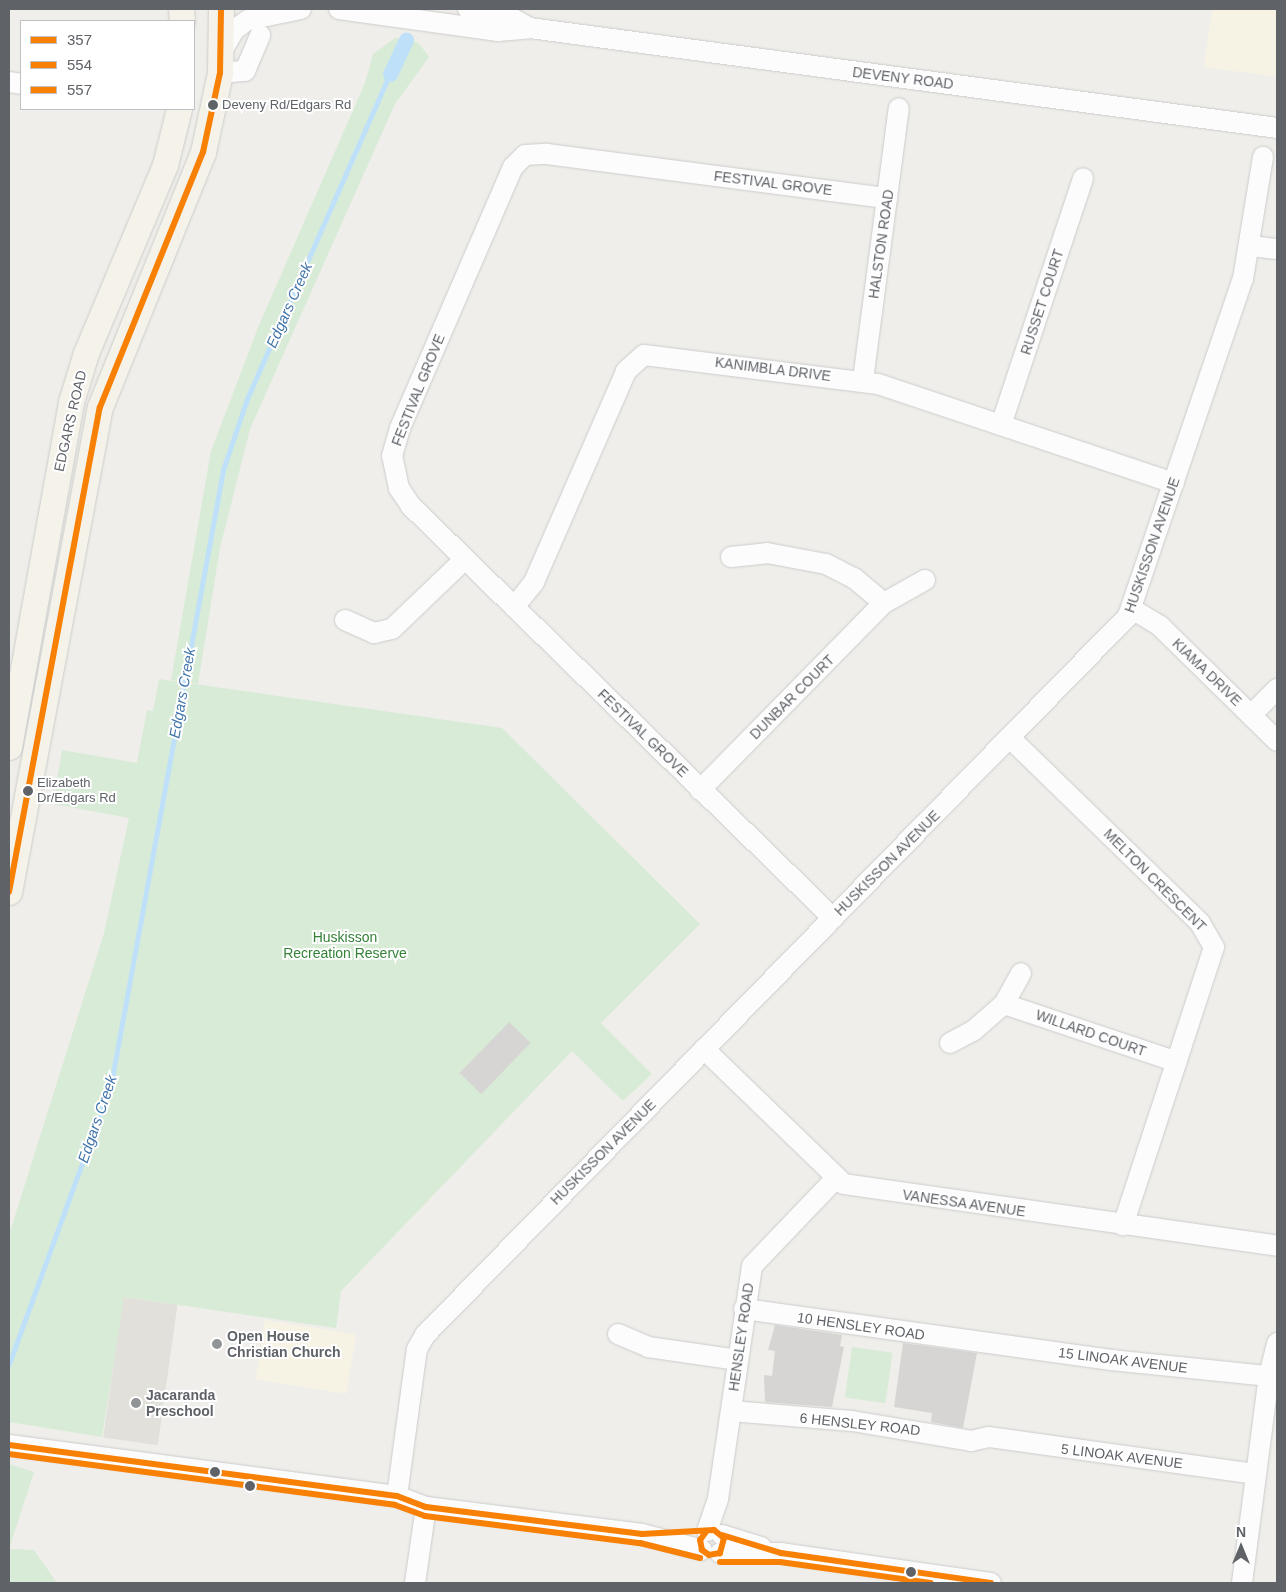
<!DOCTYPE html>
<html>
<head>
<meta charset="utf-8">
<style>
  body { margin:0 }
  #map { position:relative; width:1286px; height:1592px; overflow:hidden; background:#efeeea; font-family:Helvetica,sans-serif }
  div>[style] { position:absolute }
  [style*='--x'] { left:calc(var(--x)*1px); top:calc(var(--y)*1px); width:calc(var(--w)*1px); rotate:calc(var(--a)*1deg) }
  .commercial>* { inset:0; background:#f7f3e4; transform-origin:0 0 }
  .education>* { inset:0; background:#e2e0da; transform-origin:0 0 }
  .green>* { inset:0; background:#d8ebd6; transform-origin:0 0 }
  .stream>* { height:4.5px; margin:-2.25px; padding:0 2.25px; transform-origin:2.25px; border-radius:2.25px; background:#bfe0f9 }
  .canal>* { height:15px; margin:-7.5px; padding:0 7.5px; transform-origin:7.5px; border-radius:7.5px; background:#bfe0f9 }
  .building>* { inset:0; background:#d6d5d3; transform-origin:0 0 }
  .roads { filter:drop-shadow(0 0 1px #cbcccc) drop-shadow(0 0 1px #cbcccc) }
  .minor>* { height:20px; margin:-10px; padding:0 10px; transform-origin:10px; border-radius:10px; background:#fdfcfc }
  .major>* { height:25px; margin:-12.5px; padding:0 12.5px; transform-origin:12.5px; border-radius:12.5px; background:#f4f2e9 }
  .bus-1>* { height:6px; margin:-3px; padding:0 3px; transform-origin:3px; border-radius:3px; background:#f78005 }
  .bus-2>* { height:6px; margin:-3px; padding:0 3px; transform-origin:3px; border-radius:3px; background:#f78005 }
  .bus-3>* { height:6px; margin:-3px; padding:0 3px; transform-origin:3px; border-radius:3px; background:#f78005 }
  .dots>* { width:14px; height:14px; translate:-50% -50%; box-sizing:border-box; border:2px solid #fff; border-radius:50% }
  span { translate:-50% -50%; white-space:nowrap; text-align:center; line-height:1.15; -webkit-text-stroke:4px #fff; paint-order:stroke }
  .bus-label { font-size:13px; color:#5f6368 }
  .left { translate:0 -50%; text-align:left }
  .street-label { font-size:14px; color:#5f6368 }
  .park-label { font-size:14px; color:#348238 }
  .poi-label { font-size:14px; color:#5f6368; font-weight:700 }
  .water-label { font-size:15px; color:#4174aa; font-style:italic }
  .frame { position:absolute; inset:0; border:10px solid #5f6368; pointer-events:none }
  .legend { position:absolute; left:20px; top:20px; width:175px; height:90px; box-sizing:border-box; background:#fff; border:1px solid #bfc1c3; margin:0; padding:6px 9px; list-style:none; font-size:15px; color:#5f6368 }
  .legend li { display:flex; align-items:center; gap:10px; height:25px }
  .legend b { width:25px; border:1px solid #bfc1c3 }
  .north { position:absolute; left:1216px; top:1522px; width:50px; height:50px; -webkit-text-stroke:4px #fff; paint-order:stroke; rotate:0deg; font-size:14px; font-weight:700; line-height:20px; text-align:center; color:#5f6368 }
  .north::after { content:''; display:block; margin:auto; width:18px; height:22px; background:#5f6368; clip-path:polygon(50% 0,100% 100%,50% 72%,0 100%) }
</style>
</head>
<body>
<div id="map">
  <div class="commercial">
    <div style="clip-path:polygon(1212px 9px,1277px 9px,1277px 77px,1204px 67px)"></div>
    <div style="left:265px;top:1320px;width:92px;height:60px;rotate:9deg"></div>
  </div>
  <div class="education">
    <div style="left:123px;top:1297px;width:55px;height:142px;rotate:8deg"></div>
  </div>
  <div class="green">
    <div style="clip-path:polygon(395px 38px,418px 42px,429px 57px,395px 104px,250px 429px,220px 548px,198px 684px,171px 680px,211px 451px,259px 325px,365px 83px,373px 54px)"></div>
    <div style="clip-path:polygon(159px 679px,502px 728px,700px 924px,601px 1023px,652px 1074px,623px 1101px,572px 1051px,341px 1291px,336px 1328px,124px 1297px,102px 1437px,9px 1422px,9px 1235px,104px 933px,129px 818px,53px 804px,62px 750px,137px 763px,147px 710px,153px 711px)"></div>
    <div style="left:852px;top:1347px;width:41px;height:51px;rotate:8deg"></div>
    <div style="clip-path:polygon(9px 1464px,34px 1472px,9px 1549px,34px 1550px,57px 1583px,9px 1583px)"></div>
  </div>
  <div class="stream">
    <div style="--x:9;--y:1364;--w:298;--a:-70"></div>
    <div style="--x:111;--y:1084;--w:624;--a:-79.66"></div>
    <div style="--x:223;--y:470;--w:75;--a:-71.3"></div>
    <div style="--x:247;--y:399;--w:355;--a:-66.3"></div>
  </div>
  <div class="canal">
    <div style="--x:390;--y:74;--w:38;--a:-65"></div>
  </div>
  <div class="building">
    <div style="left:509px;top:1022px;width:30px;height:71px;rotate:44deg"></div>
    <div style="clip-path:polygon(775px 1325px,842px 1335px,840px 1346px,844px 1347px,832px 1407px,765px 1402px,764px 1375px,772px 1376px,775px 1351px,768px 1350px)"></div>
    <div style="clip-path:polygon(903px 1343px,977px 1353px,963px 1428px,931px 1422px,932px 1413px,894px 1407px)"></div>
  </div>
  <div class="roads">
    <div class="minor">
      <div style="--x:339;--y:9;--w:161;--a:7.9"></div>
      <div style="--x:498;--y:31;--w:32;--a:-5"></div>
      <div style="--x:530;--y:28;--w:754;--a:7.62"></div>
      <div style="--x:468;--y:9;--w:43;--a:10.8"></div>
      <div style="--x:510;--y:17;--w:21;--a:29"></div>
      <div style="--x:222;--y:51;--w:24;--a:-60"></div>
      <div style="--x:234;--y:30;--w:17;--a:-36"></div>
      <div style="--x:248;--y:20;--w:54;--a:-11.7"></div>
      <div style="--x:220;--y:73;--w:25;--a:-5"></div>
      <div style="--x:245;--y:71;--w:39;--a:-67"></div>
      <div style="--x:9;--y:82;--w:12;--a:9"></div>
      <div style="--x:1251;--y:246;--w:26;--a:7"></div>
      <div style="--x:863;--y:380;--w:274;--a:-82.5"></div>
      <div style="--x:1001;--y:425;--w:260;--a:-71.6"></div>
      <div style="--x:731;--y:557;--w:36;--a:-6"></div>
      <div style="--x:767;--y:553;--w:60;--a:10.6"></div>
      <div style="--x:826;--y:564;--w:31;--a:27"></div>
      <div style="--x:854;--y:578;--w:39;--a:40"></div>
      <div style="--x:514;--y:607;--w:32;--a:-51"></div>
      <div style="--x:534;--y:582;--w:230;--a:-66.4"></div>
      <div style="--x:626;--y:371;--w:24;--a:-42"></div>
      <div style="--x:644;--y:355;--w:236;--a:7.1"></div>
      <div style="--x:878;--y:384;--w:312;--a:18.5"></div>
      <div style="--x:1132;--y:609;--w:33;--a:31"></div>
      <div style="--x:1160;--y:626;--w:164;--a:44.5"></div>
      <div style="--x:345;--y:620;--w:32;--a:24"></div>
      <div style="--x:374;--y:633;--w:18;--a:-13"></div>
      <div style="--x:392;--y:629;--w:101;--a:-43.8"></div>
      <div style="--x:1251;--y:715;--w:37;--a:-45"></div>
      <div style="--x:1010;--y:738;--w:265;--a:44.2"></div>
      <div style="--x:1200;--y:923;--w:28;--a:60"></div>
      <div style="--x:1214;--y:947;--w:293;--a:108.1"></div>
      <div style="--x:700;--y:790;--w:262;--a:-45.5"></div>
      <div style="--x:884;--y:603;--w:47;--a:-29.3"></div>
      <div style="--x:833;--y:918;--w:590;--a:-135.69"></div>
      <div style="--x:411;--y:506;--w:22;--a:-124"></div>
      <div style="--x:399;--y:488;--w:33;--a:-102"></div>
      <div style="--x:392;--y:456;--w:29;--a:-74"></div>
      <div style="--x:400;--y:428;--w:284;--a:-66.6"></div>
      <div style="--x:513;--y:167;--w:17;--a:-45"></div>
      <div style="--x:525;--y:155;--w:22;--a:-3"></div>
      <div style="--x:547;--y:154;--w:343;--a:7.4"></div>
      <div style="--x:1004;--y:1004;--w:35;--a:-61"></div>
      <div style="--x:950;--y:1043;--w:26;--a:-28"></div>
      <div style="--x:973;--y:1031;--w:41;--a:-41.1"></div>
      <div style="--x:1004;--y:1004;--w:182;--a:18.5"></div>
      <div style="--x:704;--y:1049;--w:194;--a:44"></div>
      <div style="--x:844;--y:1184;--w:437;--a:8.1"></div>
      <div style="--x:744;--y:1309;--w:371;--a:7.9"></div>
      <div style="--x:1111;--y:1360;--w:159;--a:5.8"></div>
      <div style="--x:618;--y:1334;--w:33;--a:23"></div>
      <div style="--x:648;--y:1347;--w:91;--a:8.2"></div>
      <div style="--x:731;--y:1411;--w:121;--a:4.7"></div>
      <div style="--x:852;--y:1421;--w:121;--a:9.5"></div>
      <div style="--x:971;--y:1441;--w:18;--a:-13"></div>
      <div style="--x:989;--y:1437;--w:269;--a:7.9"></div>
      <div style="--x:9;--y:1445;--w:391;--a:7.5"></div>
      <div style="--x:397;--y:1496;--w:31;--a:21"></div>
      <div style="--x:426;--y:1507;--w:218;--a:7.1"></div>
      <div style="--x:642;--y:1534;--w:62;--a:14.9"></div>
      <div style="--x:397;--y:1496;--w:148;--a:-82.3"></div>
      <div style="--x:417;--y:1349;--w:16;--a:-60"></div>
      <div style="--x:425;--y:1335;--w:1006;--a:-45.64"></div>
      <div style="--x:1128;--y:616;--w:356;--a:-71.2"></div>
      <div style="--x:1243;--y:279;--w:124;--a:-80.7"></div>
      <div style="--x:707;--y:1531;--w:34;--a:-71"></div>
      <div style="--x:718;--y:1499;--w:235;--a:-81.7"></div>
      <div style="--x:752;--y:1266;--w:122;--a:-46.3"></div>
      <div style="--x:722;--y:1535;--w:41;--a:17.1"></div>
      <div style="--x:720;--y:1553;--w:61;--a:0"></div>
      <div style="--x:781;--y:1553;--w:212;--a:8.1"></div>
      <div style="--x:415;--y:1583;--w:77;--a:-81.8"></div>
      <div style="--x:1242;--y:1583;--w:209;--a:-82.6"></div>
      <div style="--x:1269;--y:1376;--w:34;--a:-76"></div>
    </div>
    <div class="major">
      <div style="--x:181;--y:9;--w:12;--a:85"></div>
      <div style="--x:9;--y:747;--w:351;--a:-79.8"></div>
      <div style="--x:71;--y:402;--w:51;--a:-73"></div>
      <div style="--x:86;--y:353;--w:204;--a:-67.2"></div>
      <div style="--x:165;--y:165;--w:58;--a:-76"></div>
      <div style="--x:9;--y:892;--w:493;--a:-79.4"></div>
      <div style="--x:100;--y:407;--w:275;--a:-68"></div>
      <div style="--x:203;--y:152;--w:81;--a:-77.9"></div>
      <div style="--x:220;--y:73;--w:64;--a:-89.1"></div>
    </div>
  </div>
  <div class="bus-1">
    <div style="--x:9;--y:892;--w:493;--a:-79.4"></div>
    <div style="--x:100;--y:407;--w:275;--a:-68"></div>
    <div style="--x:203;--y:152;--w:81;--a:-77.9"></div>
    <div style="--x:220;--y:73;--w:64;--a:-89.1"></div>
  </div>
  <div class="bus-2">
    <div style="--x:9;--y:1445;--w:391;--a:7.5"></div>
    <div style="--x:397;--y:1496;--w:31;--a:21"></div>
    <div style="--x:426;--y:1507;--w:218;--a:7.1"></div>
    <div style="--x:642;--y:1534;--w:72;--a:-3.2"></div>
    <div style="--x:714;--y:1530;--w:13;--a:39"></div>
    <div style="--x:724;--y:1538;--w:16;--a:105"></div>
    <div style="--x:720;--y:1553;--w:11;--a:170"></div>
    <div style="--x:709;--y:1555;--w:9;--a:-144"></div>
    <div style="--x:702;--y:1550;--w:10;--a:-101"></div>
    <div style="--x:700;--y:1540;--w:9;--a:-54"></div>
    <div style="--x:722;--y:1535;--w:62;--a:17"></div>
    <div style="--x:781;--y:1553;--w:212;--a:8.1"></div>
  </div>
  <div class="bus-3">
    <div style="--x:9;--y:1454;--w:389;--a:7.5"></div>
    <div style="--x:395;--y:1505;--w:32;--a:20"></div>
    <div style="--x:425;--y:1516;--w:217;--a:7.2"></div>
    <div style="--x:640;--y:1543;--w:62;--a:14"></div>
    <div style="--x:720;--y:1562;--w:60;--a:0"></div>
    <div style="--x:780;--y:1562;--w:152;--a:7.9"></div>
  </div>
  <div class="dots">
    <div style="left:213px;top:105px;background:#5f6368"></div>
    <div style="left:28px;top:791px;background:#5f6368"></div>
    <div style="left:217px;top:1344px;background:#919496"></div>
    <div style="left:136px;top:1403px;background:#919496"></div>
    <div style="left:215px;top:1472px;background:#5f6368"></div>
    <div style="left:250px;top:1486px;background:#5f6368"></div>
    <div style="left:911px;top:1572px;background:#5f6368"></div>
  </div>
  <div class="bus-label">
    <span class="left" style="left:222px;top:105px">Deveny Rd/Edgars Rd</span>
    <span class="left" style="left:37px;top:791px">Elizabeth<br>Dr/Edgars Rd</span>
  </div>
  <div class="street-label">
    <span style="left:903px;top:78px;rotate:7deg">DEVENY ROAD</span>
    <span style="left:773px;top:183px;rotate:7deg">FESTIVAL GROVE</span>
    <span style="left:881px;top:244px;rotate:-82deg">HALSTON ROAD</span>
    <span style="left:1042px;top:302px;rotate:-72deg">RUSSET COURT</span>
    <span style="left:773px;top:369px;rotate:7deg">KANIMBLA DRIVE</span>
    <span style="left:418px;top:390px;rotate:-68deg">FESTIVAL GROVE</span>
    <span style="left:70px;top:421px;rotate:-77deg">EDGARS ROAD</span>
    <span style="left:1152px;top:545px;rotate:-71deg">HUSKISSON AVENUE</span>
    <span style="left:1207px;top:672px;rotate:44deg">KIAMA DRIVE</span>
    <span style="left:792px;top:697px;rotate:-45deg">DUNBAR COURT</span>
    <span style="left:643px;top:733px;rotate:44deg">FESTIVAL GROVE</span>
    <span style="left:887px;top:863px;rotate:-45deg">HUSKISSON AVENUE</span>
    <span style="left:1155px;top:880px;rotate:45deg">MELTON CRESCENT</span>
    <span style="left:1091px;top:1033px;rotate:19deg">WILLARD COURT</span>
    <span style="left:603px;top:1152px;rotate:-45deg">HUSKISSON AVENUE</span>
    <span style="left:964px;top:1203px;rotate:8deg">VANESSA AVENUE</span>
    <span style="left:861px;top:1326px;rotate:8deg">10 HENSLEY ROAD</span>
    <span style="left:741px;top:1337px;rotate:-82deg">HENSLEY ROAD</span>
    <span style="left:1123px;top:1360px;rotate:7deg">15 LINOAK AVENUE</span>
    <span style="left:860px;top:1424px;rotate:6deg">6 HENSLEY ROAD</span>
    <span style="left:1122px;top:1456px;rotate:7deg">5 LINOAK AVENUE</span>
  </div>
  <div class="park-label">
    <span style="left:345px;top:945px">Huskisson<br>Recreation Reserve</span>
  </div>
  <div class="poi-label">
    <span class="left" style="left:227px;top:1344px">Open House<br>Christian Church</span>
    <span class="left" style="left:146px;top:1403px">Jacaranda<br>Preschool</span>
  </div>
  <div class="water-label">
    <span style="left:289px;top:305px;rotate:-66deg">Edgars Creek</span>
    <span style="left:182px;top:693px;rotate:-80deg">Edgars Creek</span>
    <span style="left:97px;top:1119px;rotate:-71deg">Edgars Creek</span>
  </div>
  <div class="frame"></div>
  <ul class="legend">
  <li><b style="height:6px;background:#f78005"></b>357</li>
  <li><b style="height:6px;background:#f78005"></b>554</li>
  <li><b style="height:6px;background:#f78005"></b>557</li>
  </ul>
  <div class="north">N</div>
</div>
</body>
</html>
